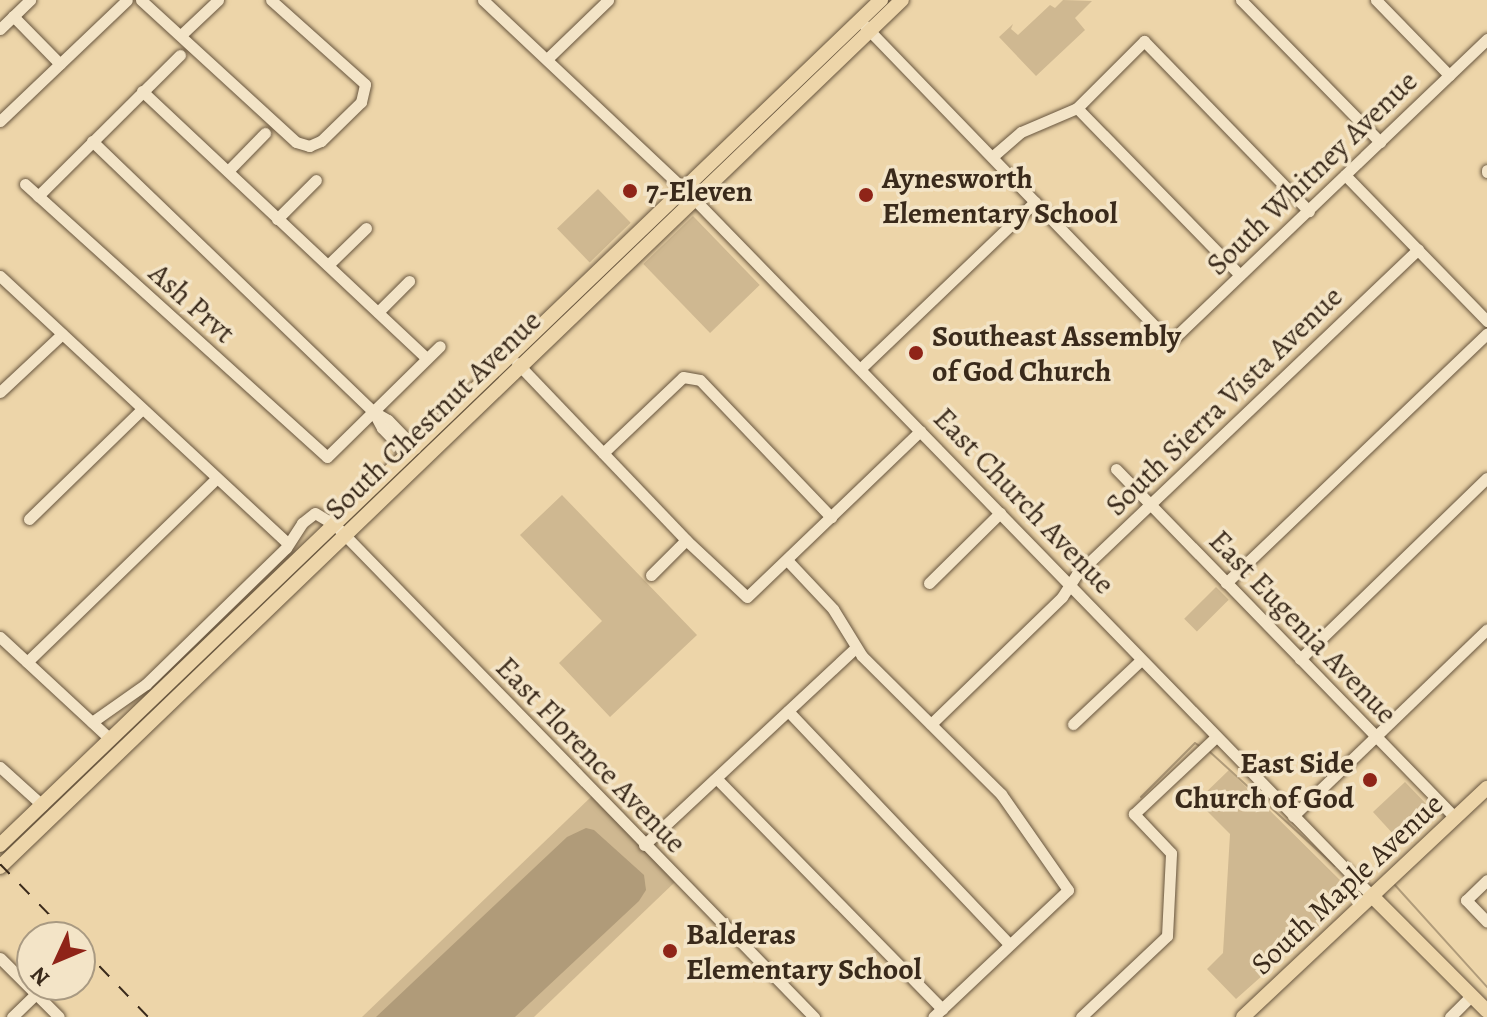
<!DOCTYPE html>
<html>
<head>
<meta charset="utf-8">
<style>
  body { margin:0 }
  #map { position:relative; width:1487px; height:1017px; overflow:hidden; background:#edd5a9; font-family:Alegreya,serif }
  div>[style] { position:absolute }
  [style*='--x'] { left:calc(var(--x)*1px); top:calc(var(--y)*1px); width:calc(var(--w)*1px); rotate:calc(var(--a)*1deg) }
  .green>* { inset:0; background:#cfb891; transform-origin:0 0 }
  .water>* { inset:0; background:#b09b79 }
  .stream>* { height:2px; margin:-1px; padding:0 1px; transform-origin:1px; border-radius:1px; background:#b09b79 }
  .roads { filter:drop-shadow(0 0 2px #67553e) drop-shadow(0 0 2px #67553e) }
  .minor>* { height:11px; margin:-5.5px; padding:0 5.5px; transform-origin:5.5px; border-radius:5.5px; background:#f3e4c7 }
  .major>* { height:14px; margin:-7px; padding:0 7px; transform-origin:7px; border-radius:7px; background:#edd5a9 }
  .rail>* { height:2px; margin-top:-1px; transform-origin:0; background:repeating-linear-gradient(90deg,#3a2a1b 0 14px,transparent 0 28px) }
  .dots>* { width:22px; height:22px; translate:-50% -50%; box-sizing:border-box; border:4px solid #f3e4c7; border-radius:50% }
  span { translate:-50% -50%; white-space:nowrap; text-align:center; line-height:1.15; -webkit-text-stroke:7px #f3e4c7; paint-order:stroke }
  .street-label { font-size:30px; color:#3a2a1b }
  .poi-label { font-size:30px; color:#3a2a1b; font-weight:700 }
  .left { translate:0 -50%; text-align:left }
  .right { translate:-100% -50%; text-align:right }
  .north { position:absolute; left:16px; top:921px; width:80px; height:80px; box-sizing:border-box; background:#f3e4c7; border:2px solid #a99a82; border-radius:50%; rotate:226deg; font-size:22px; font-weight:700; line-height:32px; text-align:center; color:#3a2a1b }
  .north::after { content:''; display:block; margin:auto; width:28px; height:36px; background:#8f2418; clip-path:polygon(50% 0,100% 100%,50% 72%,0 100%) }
</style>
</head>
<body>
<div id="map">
  <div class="green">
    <div style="clip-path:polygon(1063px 0,1092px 1px,1075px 18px,1085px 30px,1036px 76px,999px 37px,1013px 24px,1011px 29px,1018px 35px,1050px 5px,1055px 8px)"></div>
    <div style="left:598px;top:189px;width:47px;height:57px;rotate:46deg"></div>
    <div style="left:693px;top:216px;width:96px;height:69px;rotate:46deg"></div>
    <div style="clip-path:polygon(562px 495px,697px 635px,610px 717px,559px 663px,602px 621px,520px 535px)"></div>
    <div style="left:1216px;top:587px;width:18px;height:45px;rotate:45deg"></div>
    <div style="clip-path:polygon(1229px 770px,1351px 891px,1350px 898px,1236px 999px,1207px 969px,1223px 953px,1230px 834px,1197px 801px)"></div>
    <div style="clip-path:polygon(1405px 782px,1433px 811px,1432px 816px,1405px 847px,1373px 812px)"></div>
    <div style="clip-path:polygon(592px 796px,675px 882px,534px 1017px,362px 1017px)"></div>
  </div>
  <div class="water">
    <div style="clip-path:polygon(586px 828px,594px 830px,644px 875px,646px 890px,639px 901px,515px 1017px,376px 1017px,567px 837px)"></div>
  </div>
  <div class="stream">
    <div style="--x:1210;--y:752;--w:169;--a:42.4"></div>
    <div style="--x:1141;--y:797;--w:76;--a:-45"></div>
    <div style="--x:1195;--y:743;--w:7;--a:34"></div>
    <div style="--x:1394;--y:884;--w:139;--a:47.9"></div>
  </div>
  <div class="roads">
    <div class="minor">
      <div style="--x:141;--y:0;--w:210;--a:42.5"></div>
      <div style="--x:296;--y:142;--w:14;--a:17"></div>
      <div style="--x:309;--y:146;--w:13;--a:-23"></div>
      <div style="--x:321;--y:141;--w:56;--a:-44.3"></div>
      <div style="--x:361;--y:102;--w:18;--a:-77"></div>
      <div style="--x:365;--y:84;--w:126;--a:-138.2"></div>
      <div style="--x:483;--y:0;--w:291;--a:43.3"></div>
      <div style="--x:695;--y:200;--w:972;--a:45.79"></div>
      <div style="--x:1241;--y:0;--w:199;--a:45.6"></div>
      <div style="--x:1376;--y:0;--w:105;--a:45.8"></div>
      <div style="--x:13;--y:16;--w:67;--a:45.6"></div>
      <div style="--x:864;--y:25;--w:441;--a:46"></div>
      <div style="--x:1170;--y:342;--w:439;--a:-43.7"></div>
      <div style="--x:0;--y:29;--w:42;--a:-44"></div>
      <div style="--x:181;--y:35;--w:51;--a:-43.4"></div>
      <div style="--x:547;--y:59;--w:85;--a:-44"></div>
      <div style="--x:142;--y:91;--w:390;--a:43.2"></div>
      <div style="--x:1077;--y:108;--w:233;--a:45.7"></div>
      <div style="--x:0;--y:121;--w:175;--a:-43.6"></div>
      <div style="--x:92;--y:141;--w:391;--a:43.9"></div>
      <div style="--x:374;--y:412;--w:16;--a:30"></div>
      <div style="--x:388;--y:420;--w:39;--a:46"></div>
      <div style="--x:992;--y:157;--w:38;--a:-41"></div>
      <div style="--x:1021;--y:132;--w:61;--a:-23.2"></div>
      <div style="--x:1077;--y:108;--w:95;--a:-45"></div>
      <div style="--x:1144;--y:41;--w:237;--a:45.9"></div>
      <div style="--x:1487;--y:170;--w:2;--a:90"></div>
      <div style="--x:228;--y:171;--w:53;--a:-45.8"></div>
      <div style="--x:1345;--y:175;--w:204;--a:45.8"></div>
      <div style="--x:25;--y:184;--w:407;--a:42.1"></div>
      <div style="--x:327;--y:457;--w:158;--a:-44.5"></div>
      <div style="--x:38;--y:196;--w:200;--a:-44.8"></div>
      <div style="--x:277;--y:219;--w:55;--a:-45"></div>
      <div style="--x:328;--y:265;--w:53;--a:-44.2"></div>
      <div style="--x:0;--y:276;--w:393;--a:42.9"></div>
      <div style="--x:378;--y:312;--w:44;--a:-45"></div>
      <div style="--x:517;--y:363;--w:245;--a:46.3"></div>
      <div style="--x:686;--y:540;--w:83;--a:43.1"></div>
      <div style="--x:747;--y:597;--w:240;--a:-43.8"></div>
      <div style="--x:860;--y:369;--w:242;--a:-43.7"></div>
      <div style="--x:0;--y:392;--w:85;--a:-43.1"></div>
      <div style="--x:374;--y:413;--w:17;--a:62"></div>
      <div style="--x:382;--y:428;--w:37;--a:46"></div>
      <div style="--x:603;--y:453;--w:110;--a:-43.5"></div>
      <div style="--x:683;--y:377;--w:17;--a:10"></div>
      <div style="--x:700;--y:380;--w:190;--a:46.3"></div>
      <div style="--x:1116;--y:469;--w:487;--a:45.8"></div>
      <div style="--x:29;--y:519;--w:158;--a:-44.2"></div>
      <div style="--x:787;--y:560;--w:67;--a:46.8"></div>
      <div style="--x:833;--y:609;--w:55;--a:58.3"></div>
      <div style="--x:862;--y:656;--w:196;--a:44.8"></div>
      <div style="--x:1001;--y:794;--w:117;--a:55.1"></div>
      <div style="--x:1068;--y:890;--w:185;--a:136.7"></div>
      <div style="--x:651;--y:575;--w:49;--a:-45"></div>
      <div style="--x:929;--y:583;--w:100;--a:-44.6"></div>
      <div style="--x:1226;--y:583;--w:361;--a:-43.7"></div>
      <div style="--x:0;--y:637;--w:150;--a:42.8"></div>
      <div style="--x:1300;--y:659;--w:260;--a:-44.1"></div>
      <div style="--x:27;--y:662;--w:264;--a:-44.1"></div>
      <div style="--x:788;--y:711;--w:321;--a:46.5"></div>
      <div style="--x:92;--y:722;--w:66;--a:-35.1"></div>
      <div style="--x:146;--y:684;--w:195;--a:-44.2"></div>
      <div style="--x:286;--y:548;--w:30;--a:-57"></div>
      <div style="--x:302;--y:523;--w:16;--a:-38"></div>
      <div style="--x:315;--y:513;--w:23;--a:31"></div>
      <div style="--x:335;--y:525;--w:687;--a:45.77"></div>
      <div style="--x:931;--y:724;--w:182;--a:-44.1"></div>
      <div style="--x:1062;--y:597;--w:27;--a:-57"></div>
      <div style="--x:1077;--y:574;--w:471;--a:-43.6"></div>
      <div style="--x:1073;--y:724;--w:93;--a:-43.3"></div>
      <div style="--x:0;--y:767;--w:57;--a:42.1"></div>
      <div style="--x:717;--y:779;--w:322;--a:45.6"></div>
      <div style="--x:1293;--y:816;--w:269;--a:-43.9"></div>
      <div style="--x:644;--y:845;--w:290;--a:-43"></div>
      <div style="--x:1487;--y:880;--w:29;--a:136"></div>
      <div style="--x:1466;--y:900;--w:30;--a:46"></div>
      <div style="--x:0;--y:958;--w:83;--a:45"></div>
      <div style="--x:12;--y:1017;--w:33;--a:-44"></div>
      <div style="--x:1081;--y:1017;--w:118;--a:-43.3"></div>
      <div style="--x:1167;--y:936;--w:83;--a:-87.2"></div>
      <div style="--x:1171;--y:853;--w:54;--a:-133.5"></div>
      <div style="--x:1134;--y:814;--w:112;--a:-43.2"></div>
      <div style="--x:1450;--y:1017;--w:31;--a:-45"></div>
    </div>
    <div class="major">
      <div style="--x:0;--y:845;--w:1221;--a:-43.81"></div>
      <div style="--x:0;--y:867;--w:1251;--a:-43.87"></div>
      <div style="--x:1373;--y:897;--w:161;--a:45"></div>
      <div style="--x:1243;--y:1017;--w:335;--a:-43.2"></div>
    </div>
  </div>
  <div class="rail">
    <div style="--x:0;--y:864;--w:102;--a:45.8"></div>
    <div style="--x:80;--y:946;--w:98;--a:46.2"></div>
  </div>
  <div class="dots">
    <div style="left:630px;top:191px;background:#8f2418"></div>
    <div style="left:866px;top:195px;background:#8f2418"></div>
    <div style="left:916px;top:353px;background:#8f2418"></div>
    <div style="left:1370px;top:780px;background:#8f2418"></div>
    <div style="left:670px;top:951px;background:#8f2418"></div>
  </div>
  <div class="street-label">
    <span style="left:1312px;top:173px;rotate:-44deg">South Whitney Avenue</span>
    <span style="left:192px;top:303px;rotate:42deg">Ash Prvt</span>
    <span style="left:1224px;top:401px;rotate:-44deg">South Sierra Vista Avenue</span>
    <span style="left:433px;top:415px;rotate:-44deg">South Chestnut Avenue</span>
    <span style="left:1024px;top:501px;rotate:46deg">East Church Avenue</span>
    <span style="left:1303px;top:627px;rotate:46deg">East Eugenia Avenue</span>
    <span style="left:591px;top:755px;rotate:46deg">East Florence Avenue</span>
    <span style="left:1347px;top:884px;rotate:-43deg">South Maple Avenue</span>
  </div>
  <div class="poi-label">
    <span class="left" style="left:882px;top:195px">Aynesworth<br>Elementary School</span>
    <span class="left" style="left:646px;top:191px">7-Eleven</span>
    <span class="left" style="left:932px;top:353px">Southeast Assembly<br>of God Church</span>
    <span class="right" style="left:1354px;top:780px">East Side<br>Church of God</span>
    <span class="left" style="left:686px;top:951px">Balderas<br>Elementary School</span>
  </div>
  <div class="north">N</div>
</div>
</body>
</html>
